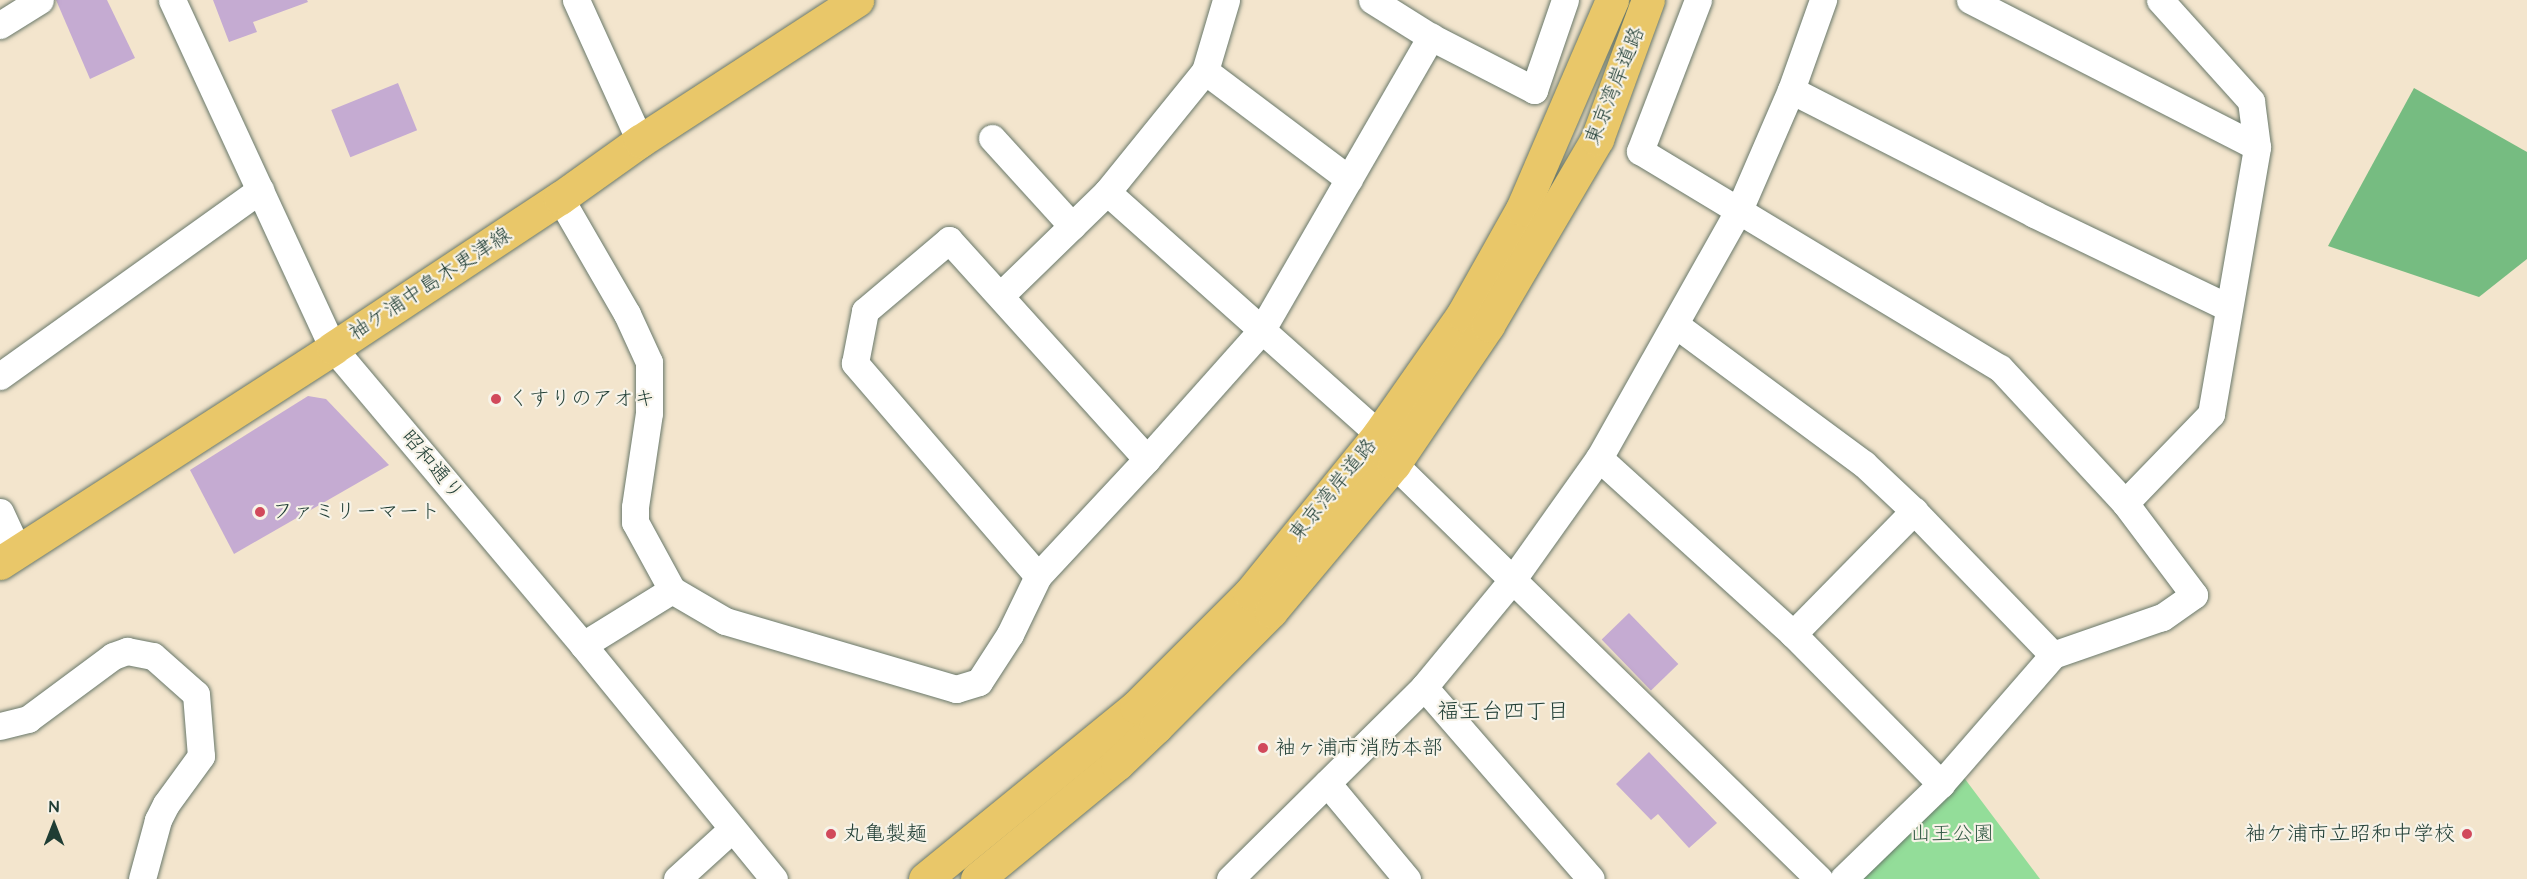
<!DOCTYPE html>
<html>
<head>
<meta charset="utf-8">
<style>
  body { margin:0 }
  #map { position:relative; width:2527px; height:879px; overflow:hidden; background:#f3e5cd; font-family:"Architects Daughter","Klee One",sans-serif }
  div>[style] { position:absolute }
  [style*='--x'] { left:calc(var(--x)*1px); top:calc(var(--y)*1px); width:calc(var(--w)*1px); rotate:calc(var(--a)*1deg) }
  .green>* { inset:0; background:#93dd99 }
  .forest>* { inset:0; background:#76bc81 }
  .building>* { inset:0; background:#c5abd2; transform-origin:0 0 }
  .roads { filter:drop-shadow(0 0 2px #69786a) drop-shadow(0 0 2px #69786a) }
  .minor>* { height:27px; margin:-13.5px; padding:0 13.5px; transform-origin:13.5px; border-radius:13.5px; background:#fff }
  .major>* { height:33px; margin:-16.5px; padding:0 16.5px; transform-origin:16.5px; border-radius:16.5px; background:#e9c769 }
  .highway>* { height:33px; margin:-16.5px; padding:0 16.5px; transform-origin:16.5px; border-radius:16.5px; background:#e9c769 }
  .dots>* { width:16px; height:16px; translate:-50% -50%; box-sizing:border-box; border:3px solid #f7f3e8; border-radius:50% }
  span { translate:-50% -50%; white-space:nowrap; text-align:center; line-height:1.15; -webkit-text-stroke:4.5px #f7f3e8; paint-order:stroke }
  .street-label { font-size:21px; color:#1f3d34 }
  .poi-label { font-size:21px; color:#1f3d34 }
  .left { translate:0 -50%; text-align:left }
  .right { translate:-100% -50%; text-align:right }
  .park-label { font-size:21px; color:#365d48 }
  .neighbourhood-label { font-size:22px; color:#1f3d34 }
  .north { position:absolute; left:24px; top:795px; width:60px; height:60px; -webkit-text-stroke:4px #f7f3e8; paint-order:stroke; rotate:0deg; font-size:16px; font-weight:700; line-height:24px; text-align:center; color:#1f3d34 }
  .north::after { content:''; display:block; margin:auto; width:21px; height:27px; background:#1f3d34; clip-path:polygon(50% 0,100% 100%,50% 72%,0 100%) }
</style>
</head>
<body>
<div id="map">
  <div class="green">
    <div style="clip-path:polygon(1956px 767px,2040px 879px,1843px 879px)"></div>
  </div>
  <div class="forest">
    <div style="clip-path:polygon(2414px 88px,2527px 152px,2527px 259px,2479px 297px,2328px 246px)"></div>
  </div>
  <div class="building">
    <div style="clip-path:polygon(56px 0,107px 0,135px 58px,90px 79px)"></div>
    <div style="clip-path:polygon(213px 0,307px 0,308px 2px,253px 22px,257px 32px,229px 42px)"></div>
    <div style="left:398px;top:83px;width:51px;height:72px;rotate:68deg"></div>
    <div style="clip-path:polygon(308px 396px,326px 399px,389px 465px,234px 554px,190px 470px)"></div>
    <div style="left:1629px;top:613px;width:71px;height:38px;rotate:46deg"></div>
    <div style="clip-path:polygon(1649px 752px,1717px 823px,1689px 848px,1658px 814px,1651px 820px,1616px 784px)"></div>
  </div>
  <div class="roads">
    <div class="minor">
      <div style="--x:172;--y:0;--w:383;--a:65.2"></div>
      <div style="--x:333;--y:348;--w:388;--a:49.9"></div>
      <div style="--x:583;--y:645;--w:302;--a:50.8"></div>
      <div style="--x:576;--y:0;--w:155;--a:65.6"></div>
      <div style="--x:1372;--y:0;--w:70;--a:32.1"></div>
      <div style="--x:1698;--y:0;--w:162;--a:111"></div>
      <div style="--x:1640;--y:151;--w:420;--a:31.1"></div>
      <div style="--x:2000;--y:368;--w:184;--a:47.2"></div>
      <div style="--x:2125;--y:503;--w:115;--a:53.1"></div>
      <div style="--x:2194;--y:595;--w:39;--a:145"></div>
      <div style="--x:2162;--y:617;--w:115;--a:160.8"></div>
      <div style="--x:2053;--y:655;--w:171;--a:131"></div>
      <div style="--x:1941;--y:784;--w:136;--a:135.9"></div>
      <div style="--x:1970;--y:0;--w:322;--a:27.1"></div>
      <div style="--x:0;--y:25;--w:47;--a:-32"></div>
      <div style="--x:1205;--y:71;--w:180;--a:36.9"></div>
      <div style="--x:1791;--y:90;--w:273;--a:27"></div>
      <div style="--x:2034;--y:214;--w:216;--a:25.7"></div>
      <div style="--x:992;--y:138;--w:119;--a:47.7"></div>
      <div style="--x:1107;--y:192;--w:364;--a:41.7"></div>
      <div style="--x:560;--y:198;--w:134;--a:60"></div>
      <div style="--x:627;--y:314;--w:53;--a:65.4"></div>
      <div style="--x:649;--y:362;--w:51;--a:90"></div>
      <div style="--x:649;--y:413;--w:95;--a:98.5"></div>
      <div style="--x:635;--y:507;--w:15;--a:90"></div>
      <div style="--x:635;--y:522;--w:77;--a:61.4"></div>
      <div style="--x:1001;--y:295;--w:148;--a:-44.2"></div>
      <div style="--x:1107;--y:192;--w:156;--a:-51"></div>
      <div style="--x:1205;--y:71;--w:74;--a:-73.5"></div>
      <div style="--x:1676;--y:325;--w:234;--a:36.5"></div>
      <div style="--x:1864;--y:464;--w:69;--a:43.2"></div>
      <div style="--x:1914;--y:511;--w:200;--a:46"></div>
      <div style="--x:0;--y:376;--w:320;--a:-35.6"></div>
      <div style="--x:1599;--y:458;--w:262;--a:42.2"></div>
      <div style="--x:1793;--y:634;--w:211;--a:45.4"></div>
      <div style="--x:1394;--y:464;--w:594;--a:44.32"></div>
      <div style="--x:2125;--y:503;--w:124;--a:-46"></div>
      <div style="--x:2211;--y:414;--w:271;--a:-80.2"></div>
      <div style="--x:2257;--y:147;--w:46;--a:-97.4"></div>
      <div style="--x:2251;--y:101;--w:136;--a:-132"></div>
      <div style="--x:0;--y:512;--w:43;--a:65.2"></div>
      <div style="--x:1038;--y:576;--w:281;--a:-130.7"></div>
      <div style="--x:855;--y:363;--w:53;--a:-79.1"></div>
      <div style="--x:865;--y:311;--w:110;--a:-40.2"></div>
      <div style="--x:949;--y:240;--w:295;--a:47.9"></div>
      <div style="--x:1793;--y:634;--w:173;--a:-45.5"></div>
      <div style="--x:583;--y:645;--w:105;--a:-31.7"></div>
      <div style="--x:672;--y:590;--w:61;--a:30.3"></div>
      <div style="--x:725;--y:621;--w:241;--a:16.4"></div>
      <div style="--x:956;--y:689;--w:24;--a:-17"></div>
      <div style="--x:979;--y:682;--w:57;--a:-57.1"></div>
      <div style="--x:1010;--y:634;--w:64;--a:-64.2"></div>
      <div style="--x:1038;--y:576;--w:160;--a:-47"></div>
      <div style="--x:1147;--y:459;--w:171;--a:-48.3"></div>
      <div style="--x:1261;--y:331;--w:340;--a:-60"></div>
      <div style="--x:1431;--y:37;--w:116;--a:27.2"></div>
      <div style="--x:1534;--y:90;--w:95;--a:-71"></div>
      <div style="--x:1424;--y:687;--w:254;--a:49"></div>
      <div style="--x:0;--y:726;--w:29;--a:-14"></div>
      <div style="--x:28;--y:719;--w:106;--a:-36.5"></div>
      <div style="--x:113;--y:656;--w:15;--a:-20"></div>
      <div style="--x:127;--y:651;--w:26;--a:11"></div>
      <div style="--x:153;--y:656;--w:57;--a:41.5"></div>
      <div style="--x:196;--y:694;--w:62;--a:85.4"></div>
      <div style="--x:201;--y:756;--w:59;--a:126.1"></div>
      <div style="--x:166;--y:804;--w:18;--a:117"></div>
      <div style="--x:158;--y:820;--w:61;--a:105.2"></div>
      <div style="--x:1327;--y:783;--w:125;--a:50.2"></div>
      <div style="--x:677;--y:879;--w:74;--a:-42.3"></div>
      <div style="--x:1230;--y:879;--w:273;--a:-44.7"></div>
      <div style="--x:1424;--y:687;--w:140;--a:-50.5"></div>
      <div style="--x:1513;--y:579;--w:148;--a:-54.6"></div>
      <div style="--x:1599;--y:458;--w:285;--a:-60.6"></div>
      <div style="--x:1739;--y:210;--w:131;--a:-66.6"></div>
      <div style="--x:1791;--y:90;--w:96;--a:-70.4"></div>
    </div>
    <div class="major">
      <div style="--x:0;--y:563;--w:396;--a:-32.8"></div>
      <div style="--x:333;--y:348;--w:272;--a:-33.5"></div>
      <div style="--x:560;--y:198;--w:98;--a:-35.5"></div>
      <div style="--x:640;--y:141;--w:259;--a:-33"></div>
    </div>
    <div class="highway">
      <div style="--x:925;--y:879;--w:272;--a:-39.2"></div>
      <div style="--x:1136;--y:707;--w:161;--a:-45"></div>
      <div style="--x:1250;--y:593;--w:205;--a:-50.9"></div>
      <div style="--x:1379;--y:434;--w:146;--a:-55"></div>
      <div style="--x:1463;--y:314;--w:120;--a:-60.7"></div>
      <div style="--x:1522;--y:209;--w:228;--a:-66.7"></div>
      <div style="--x:977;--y:879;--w:181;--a:-39.4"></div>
      <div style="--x:1117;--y:764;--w:54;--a:-43.5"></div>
      <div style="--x:1156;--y:727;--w:163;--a:-45.2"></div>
      <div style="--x:1271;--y:611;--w:192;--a:-50.1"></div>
      <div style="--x:1394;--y:464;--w:168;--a:-55.9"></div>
      <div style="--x:1488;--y:325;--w:216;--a:-59.6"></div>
      <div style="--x:1597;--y:139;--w:148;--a:-69.9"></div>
    </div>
  </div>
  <div class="dots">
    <div style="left:496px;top:399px;background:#d1495b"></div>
    <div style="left:260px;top:512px;background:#d1495b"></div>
    <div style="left:1263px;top:748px;background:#d1495b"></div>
    <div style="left:831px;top:834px;background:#d1495b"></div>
    <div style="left:2467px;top:834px;background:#d1495b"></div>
  </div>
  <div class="street-label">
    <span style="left:1615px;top:86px;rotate:-68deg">東京湾岸道路</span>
    <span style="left:430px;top:284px;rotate:-33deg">袖ケ浦中島木更津線</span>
    <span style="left:432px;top:465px;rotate:50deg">昭和通り</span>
    <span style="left:1333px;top:490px;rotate:-51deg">東京湾岸道路</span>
  </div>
  <div class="poi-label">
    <span class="left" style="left:508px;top:399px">くすりのアオキ</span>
    <span class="left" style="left:272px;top:512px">ファミリーマート</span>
    <span class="left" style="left:1275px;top:748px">袖ヶ浦市消防本部</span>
    <span class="left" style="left:843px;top:834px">丸亀製麺</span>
    <span class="right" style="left:2455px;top:834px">袖ケ浦市立昭和中学校</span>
  </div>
  <div class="park-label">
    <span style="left:1952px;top:834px">山王公園</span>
  </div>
  <div class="neighbourhood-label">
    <span style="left:1503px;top:712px">福王台四丁目</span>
  </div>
  <div class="north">N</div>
</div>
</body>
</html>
